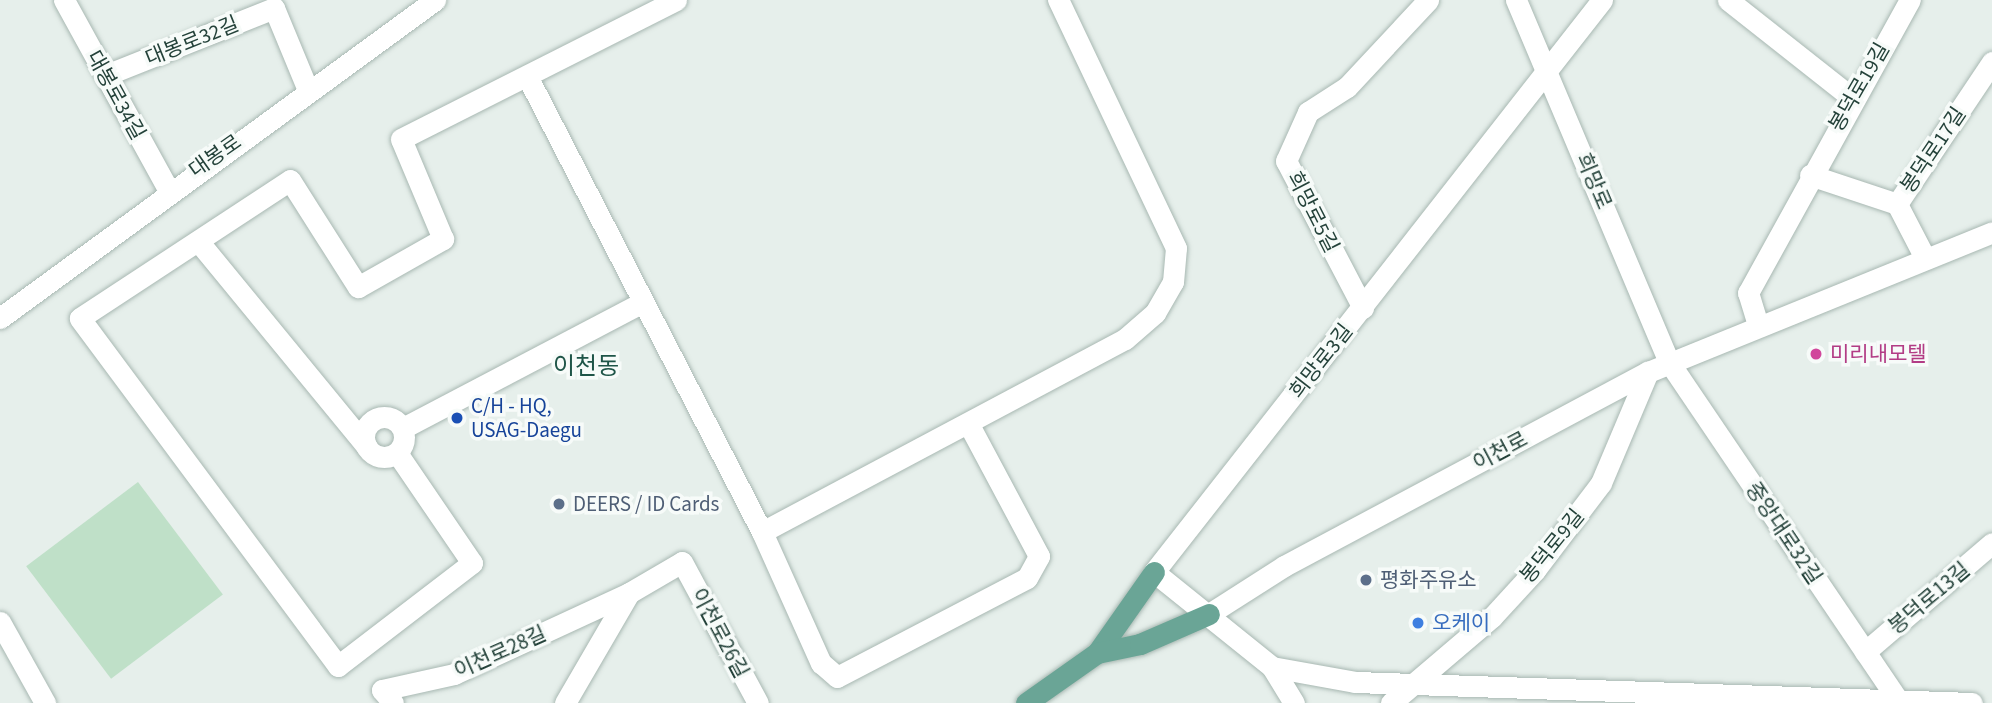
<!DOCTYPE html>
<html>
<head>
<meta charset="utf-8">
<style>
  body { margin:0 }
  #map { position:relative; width:1992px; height:703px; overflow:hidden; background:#e6efeb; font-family:"Source Sans 3","Noto Sans KR",sans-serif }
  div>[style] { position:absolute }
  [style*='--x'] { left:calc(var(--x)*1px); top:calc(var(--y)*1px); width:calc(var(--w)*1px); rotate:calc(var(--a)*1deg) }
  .green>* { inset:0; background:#bfe0c8; transform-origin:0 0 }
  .roads { filter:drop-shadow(0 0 2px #a8b8b2) drop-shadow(0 0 2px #a8b8b2) }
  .minor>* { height:21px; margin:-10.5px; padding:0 10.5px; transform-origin:10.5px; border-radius:10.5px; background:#fff }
  .minor>.ring { margin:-10.5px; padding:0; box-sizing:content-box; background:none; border:21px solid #fff; border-radius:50% }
  .major>* { height:21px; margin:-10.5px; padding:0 10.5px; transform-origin:10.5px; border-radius:10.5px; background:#6aa596 }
  .dots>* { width:19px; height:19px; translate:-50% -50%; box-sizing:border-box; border:4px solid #f7fbf9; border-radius:50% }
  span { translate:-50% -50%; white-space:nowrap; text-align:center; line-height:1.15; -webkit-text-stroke:7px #f7fbf9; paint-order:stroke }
  .street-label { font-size:21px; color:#24423a }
  .hotel-label { font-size:21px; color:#b23c85 }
  .left { translate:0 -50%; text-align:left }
  .transit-label { font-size:21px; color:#164399 }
  .service-label { font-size:21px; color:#4e5e75 }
  .shop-label { font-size:21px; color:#366cbe }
  .quarter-label { font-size:24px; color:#1f5548 }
</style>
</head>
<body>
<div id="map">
  <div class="green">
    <div style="left:138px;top:482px;width:141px;height:140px;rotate:53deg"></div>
  </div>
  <div class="roads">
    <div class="minor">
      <div style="--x:64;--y:0;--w:216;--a:61.2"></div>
      <div style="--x:1516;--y:0;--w:393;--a:67.1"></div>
      <div style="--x:1669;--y:362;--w:412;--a:55.9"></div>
      <div style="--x:1602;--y:0;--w:727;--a:128.07"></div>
      <div style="--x:1154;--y:572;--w:151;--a:38.8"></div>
      <div style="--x:1272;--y:667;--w:84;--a:10.2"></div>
      <div style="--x:1355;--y:682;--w:617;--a:1.95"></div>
      <div style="--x:1728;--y:0;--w:157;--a:38.3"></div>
      <div style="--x:106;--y:75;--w:181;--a:-21.7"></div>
      <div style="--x:274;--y:8;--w:89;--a:67.5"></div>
      <div style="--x:527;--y:76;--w:513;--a:62.74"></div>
      <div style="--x:762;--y:532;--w:144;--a:65.8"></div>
      <div style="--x:821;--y:663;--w:21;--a:41"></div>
      <div style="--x:837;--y:677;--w:214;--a:-27.5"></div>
      <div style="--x:1027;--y:578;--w:25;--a:-61"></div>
      <div style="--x:1039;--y:556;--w:149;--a:-118.1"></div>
      <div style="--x:1810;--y:175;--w:92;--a:18.4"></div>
      <div style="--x:1897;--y:204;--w:61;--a:62.6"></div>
      <div style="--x:1897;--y:204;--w:171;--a:-56.2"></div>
      <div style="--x:198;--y:241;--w:266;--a:50.6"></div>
      <div style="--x:1363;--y:308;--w:166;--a:-117.6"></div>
      <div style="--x:1286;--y:161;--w:54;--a:-65.8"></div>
      <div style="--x:1308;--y:112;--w:46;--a:-32.7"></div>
      <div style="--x:1347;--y:87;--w:119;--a:-47"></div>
      <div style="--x:0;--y:318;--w:539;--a:-36.17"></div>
      <div style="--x:1758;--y:325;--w:34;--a:-107"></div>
      <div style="--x:1748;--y:293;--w:335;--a:-61.1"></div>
      <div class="ring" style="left:364px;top:417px;width:19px;height:19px"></div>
      <div style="--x:403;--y:428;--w:267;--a:-27.7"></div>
      <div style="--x:397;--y:453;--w:133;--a:55.7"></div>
      <div style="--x:472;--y:563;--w:169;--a:142.5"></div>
      <div style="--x:338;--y:666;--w:433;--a:-126.6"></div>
      <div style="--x:80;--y:318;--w:251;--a:-33.3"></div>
      <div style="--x:290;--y:180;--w:127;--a:57.6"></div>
      <div style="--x:358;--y:287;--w:98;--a:-29.5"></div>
      <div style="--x:443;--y:239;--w:108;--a:-112.8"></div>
      <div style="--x:401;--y:139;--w:308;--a:-26.8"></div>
      <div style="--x:762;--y:532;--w:411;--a:-28"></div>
      <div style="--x:1125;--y:339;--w:40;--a:-41"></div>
      <div style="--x:1155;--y:313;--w:36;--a:-60"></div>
      <div style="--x:1173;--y:282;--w:34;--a:-85"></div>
      <div style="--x:1176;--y:248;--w:275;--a:-115.4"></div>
      <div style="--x:1209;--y:614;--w:89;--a:-32.6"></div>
      <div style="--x:1284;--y:566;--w:412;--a:-28.1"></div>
      <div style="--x:1648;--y:372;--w:371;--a:-22.1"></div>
      <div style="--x:0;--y:622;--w:93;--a:60.9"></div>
      <div style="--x:1865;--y:652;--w:167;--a:-40.6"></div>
      <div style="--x:1272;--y:667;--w:42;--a:58.6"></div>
      <div style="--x:393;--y:703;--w:17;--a:-130"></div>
      <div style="--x:382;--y:690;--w:74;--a:-12.5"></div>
      <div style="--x:454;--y:674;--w:193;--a:-24.8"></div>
      <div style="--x:565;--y:703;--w:127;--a:-59.8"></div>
      <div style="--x:629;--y:593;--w:61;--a:-30.3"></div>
      <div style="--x:682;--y:562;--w:160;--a:61.7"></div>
      <div style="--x:1391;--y:703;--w:133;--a:-40.4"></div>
      <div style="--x:1492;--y:617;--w:64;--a:-47.5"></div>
      <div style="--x:1535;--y:570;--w:109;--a:-52.8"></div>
      <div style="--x:1601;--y:483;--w:121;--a:-67.1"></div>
    </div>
    <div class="major">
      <div style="--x:1097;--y:653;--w:99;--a:-54.9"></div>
      <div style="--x:1026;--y:703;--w:87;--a:-35.2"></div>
      <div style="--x:1097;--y:653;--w:44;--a:-11.8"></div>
      <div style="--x:1140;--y:644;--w:75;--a:-23.5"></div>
    </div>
  </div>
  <div class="dots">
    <div style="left:1816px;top:354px;background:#d1479c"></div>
    <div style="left:457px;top:418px;background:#1a4fb4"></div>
    <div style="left:559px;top:504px;background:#5c6f8a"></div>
    <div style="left:1366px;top:580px;background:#5c6f8a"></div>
    <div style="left:1418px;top:623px;background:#3f7fe0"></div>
  </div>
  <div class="street-label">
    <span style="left:192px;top:41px;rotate:-22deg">대봉로32길</span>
    <span style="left:1859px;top:87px;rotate:-60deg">봉덕로19길</span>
    <span style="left:116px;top:95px;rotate:61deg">대봉로34길</span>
    <span style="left:1933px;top:150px;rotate:-56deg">봉덕로17길</span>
    <span style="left:215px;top:156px;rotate:-35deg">대봉로</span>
    <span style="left:1594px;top:181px;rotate:67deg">희망로</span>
    <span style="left:1313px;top:212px;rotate:63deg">희망로5길</span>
    <span style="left:1321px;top:361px;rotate:-52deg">희망로3길</span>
    <span style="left:1500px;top:451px;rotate:-28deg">이천로</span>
    <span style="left:1784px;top:533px;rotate:56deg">중앙대로32길</span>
    <span style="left:1552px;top:546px;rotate:-51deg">봉덕로9길</span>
    <span style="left:1929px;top:598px;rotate:-40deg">봉덕로13길</span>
    <span style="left:720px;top:633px;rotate:62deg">이천로26길</span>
    <span style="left:500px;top:652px;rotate:-24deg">이천로28길</span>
  </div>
  <div class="hotel-label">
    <span class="left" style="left:1830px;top:354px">미리내모텔</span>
  </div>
  <div class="transit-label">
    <span class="left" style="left:471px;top:418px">C/H - HQ,<br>USAG-Daegu</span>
  </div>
  <div class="service-label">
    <span class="left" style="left:573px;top:504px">DEERS / ID Cards</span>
    <span class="left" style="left:1380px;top:580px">평화주유소</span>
  </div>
  <div class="shop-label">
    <span class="left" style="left:1432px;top:623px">오케이</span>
  </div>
  <div class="quarter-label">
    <span style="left:586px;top:367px">이천동</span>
  </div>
</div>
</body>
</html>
